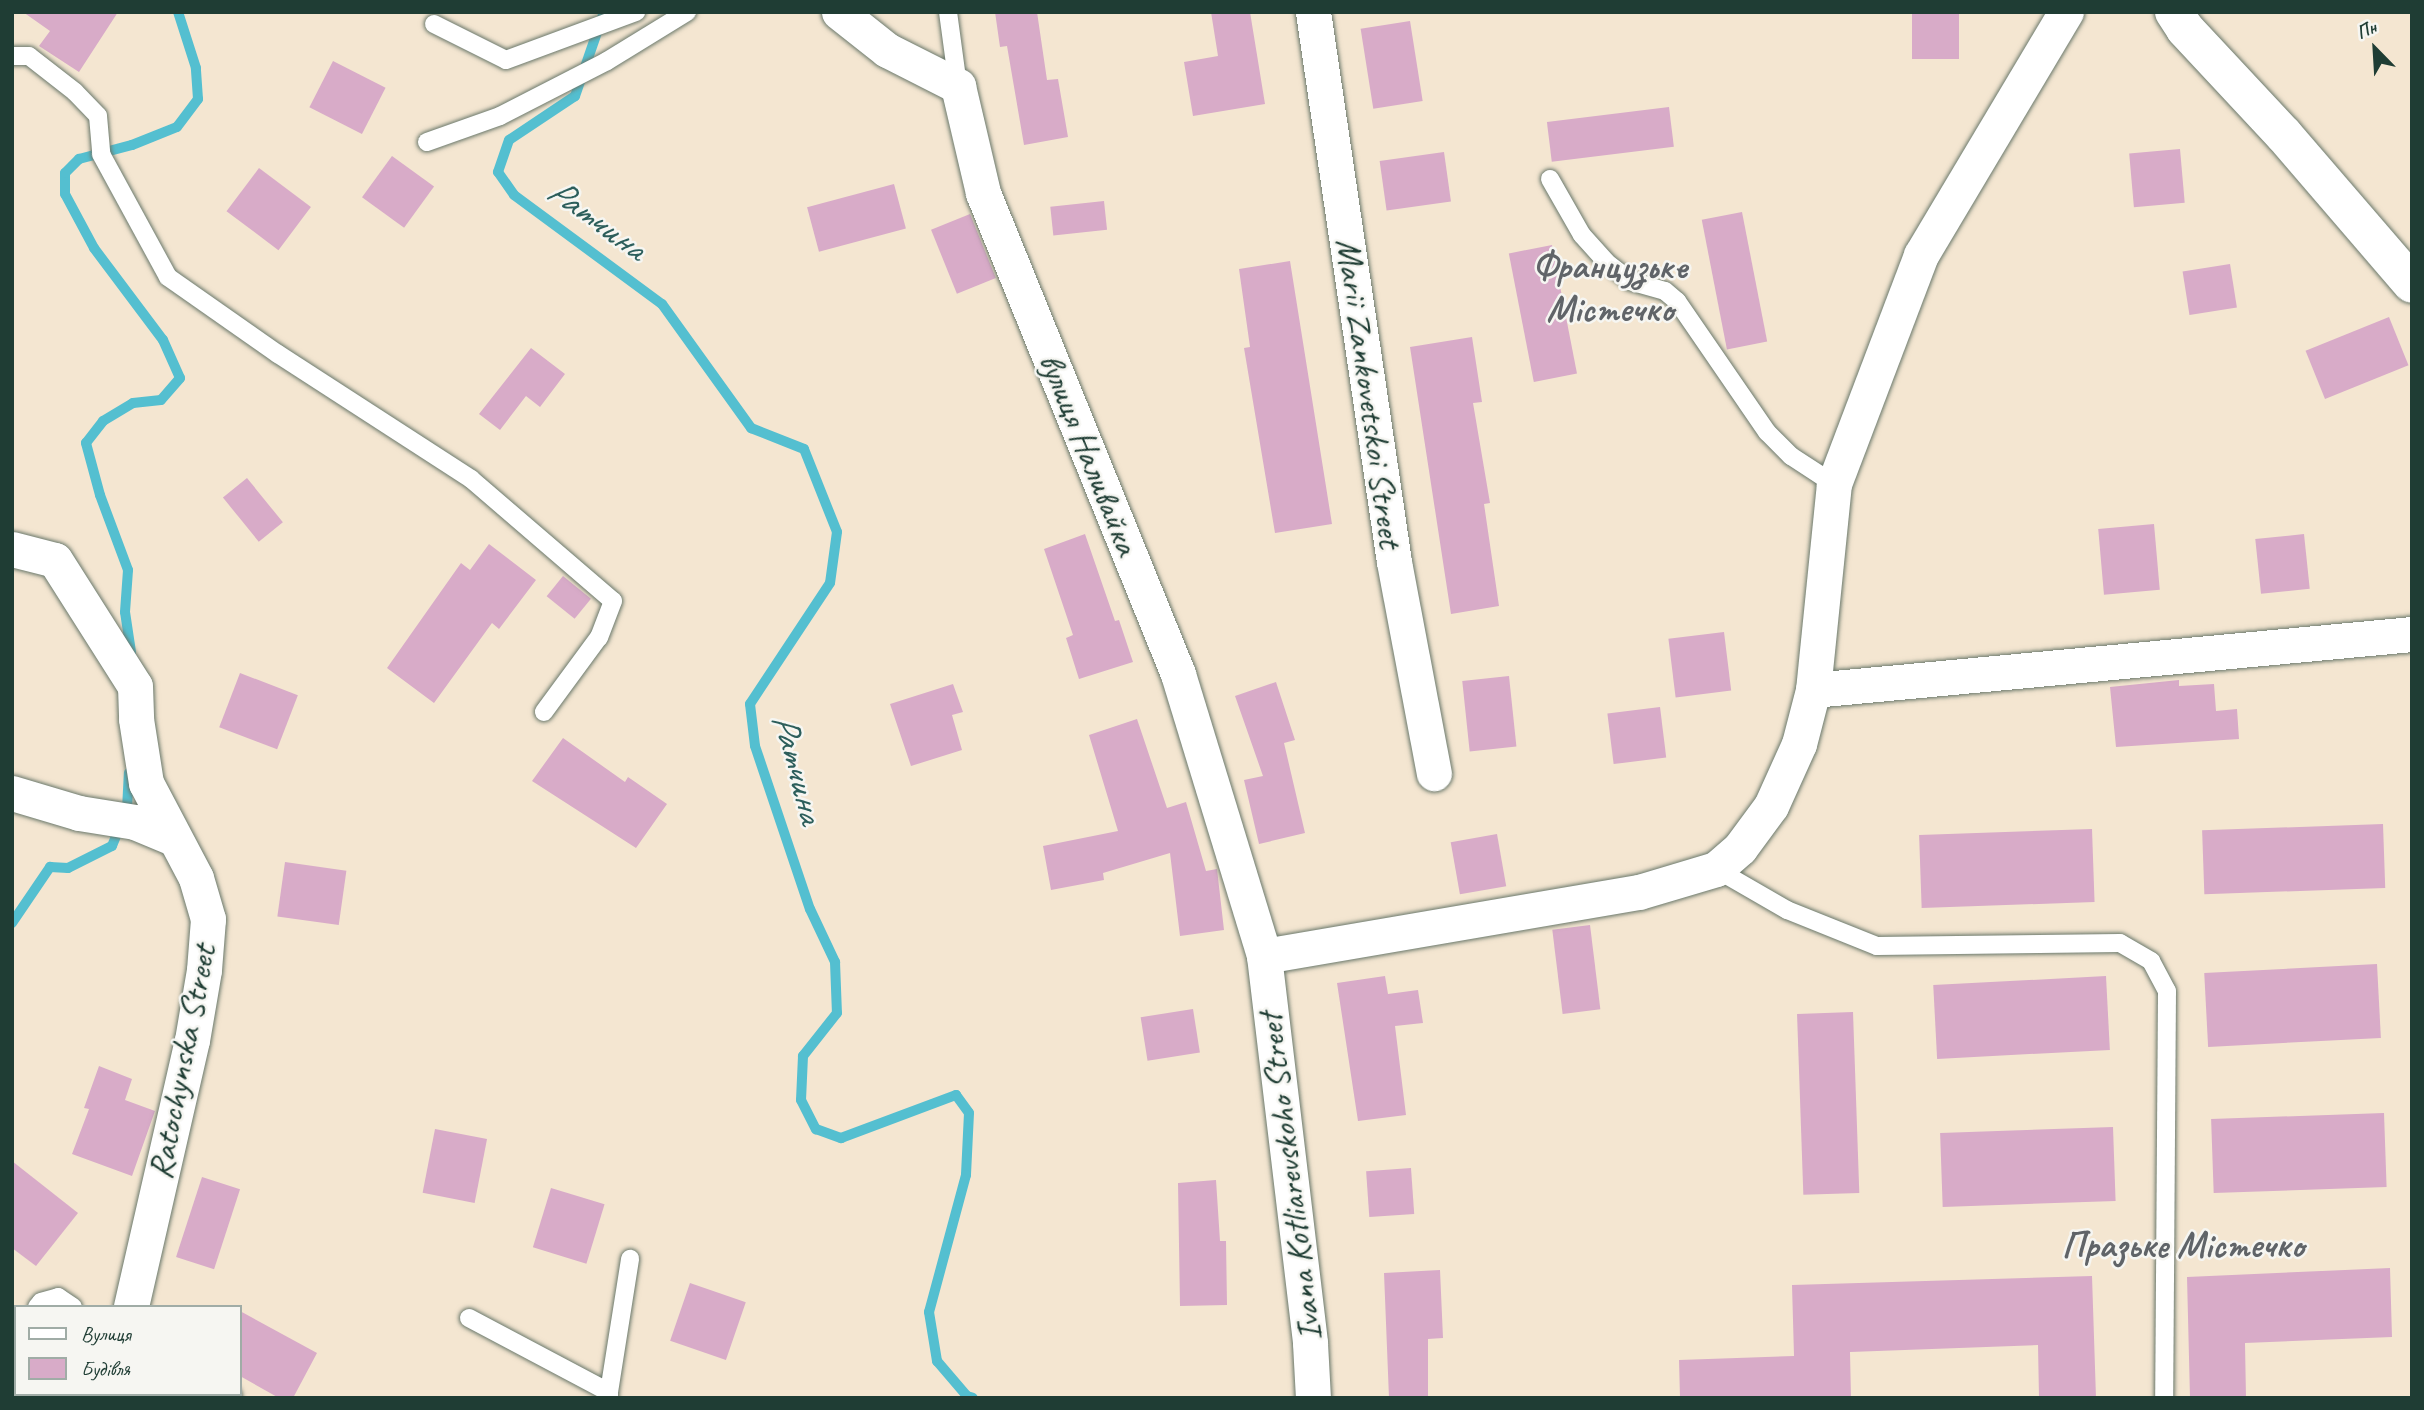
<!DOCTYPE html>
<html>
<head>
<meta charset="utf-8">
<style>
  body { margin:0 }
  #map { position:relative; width:2424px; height:1410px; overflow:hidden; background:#f4e6d1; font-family:Caveat,sans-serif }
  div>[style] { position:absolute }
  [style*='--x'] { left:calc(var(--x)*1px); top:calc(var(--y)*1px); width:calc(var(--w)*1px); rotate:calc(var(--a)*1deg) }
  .stream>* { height:10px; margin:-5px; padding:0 5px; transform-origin:5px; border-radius:5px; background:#54bfd0 }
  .building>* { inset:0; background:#d8abc8; transform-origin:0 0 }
  .roads { filter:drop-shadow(0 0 2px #6a786b) drop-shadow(0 0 2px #6a786b) }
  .lane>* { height:18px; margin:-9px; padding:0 9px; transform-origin:9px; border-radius:9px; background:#fff }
  .street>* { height:35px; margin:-17.5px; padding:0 17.5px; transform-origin:17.5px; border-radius:17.5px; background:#fff }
  .secondary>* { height:38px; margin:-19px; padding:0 19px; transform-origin:19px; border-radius:19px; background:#fff }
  span { translate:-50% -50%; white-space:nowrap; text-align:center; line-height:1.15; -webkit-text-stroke:5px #f6f6f2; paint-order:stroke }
  .street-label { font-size:35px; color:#1f3d34 }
  .water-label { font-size:37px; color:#2c5e5b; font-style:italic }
  .neighbourhood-label { font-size:37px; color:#606468; font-weight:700 }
  .frame { position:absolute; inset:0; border:14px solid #1f3d34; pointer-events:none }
  .legend { position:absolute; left:14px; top:1305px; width:228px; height:91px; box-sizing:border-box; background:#f6f6f2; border:2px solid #a0aca6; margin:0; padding:9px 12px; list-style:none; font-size:21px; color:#1f3d34 }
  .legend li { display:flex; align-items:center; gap:14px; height:35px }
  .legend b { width:35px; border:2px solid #a0aca6 }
  .north { position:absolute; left:2340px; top:14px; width:70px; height:70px; -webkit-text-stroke:5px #f6f6f2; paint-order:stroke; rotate:336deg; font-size:19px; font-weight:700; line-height:28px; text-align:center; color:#1f3d34 }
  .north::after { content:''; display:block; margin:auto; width:24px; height:32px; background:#1f3d34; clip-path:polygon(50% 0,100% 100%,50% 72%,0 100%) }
</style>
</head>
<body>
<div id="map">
  <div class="stream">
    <div style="--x:604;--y:12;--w:89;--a:109"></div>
    <div style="--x:575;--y:96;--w:79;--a:146.3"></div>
    <div style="--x:509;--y:140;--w:34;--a:109"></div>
    <div style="--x:498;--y:172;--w:28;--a:55"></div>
    <div style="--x:514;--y:195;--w:184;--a:36.4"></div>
    <div style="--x:662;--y:304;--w:153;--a:54.3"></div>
    <div style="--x:751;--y:428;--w:57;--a:21.6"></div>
    <div style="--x:804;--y:449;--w:89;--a:68.3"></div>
    <div style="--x:837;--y:532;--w:51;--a:97.8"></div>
    <div style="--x:830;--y:583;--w:145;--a:123.5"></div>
    <div style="--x:750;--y:704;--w:42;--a:83.2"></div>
    <div style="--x:755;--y:746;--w:172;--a:71.4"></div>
    <div style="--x:810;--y:909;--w:59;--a:64.7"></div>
    <div style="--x:835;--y:962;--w:51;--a:87.8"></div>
    <div style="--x:837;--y:1013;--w:55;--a:128.3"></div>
    <div style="--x:803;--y:1056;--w:44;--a:92.6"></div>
    <div style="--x:801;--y:1100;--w:33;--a:63"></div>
    <div style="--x:816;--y:1129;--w:27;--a:20"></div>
    <div style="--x:841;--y:1138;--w:123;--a:-20.5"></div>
    <div style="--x:956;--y:1095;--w:22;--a:54"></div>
    <div style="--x:969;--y:1113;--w:62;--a:92.8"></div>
    <div style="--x:966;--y:1175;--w:142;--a:105.1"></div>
    <div style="--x:929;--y:1312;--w:50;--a:80.7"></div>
    <div style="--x:937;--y:1361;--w:46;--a:49.4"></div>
    <div style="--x:967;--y:1396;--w:6;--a:18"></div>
    <div style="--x:131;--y:652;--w:40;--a:-98.5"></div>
    <div style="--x:125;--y:612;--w:42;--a:-85.9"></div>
    <div style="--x:128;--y:570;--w:80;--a:-110.5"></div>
    <div style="--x:100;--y:495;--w:54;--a:-105.1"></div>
    <div style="--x:86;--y:443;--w:28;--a:-52"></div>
    <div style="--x:103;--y:421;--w:35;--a:-31"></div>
    <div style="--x:133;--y:403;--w:28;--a:-6"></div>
    <div style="--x:161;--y:400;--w:29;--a:-49"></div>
    <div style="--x:180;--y:378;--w:42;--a:-114.1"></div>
    <div style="--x:163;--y:340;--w:115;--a:-126.9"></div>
    <div style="--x:94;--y:248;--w:61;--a:-118.2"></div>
    <div style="--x:65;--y:194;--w:21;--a:-90"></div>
    <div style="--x:65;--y:173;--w:20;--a:-45"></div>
    <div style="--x:79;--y:159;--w:55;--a:-14.8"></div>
    <div style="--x:132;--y:145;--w:48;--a:-21.8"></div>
    <div style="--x:177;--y:127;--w:35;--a:-53"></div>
    <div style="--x:198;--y:99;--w:31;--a:-94"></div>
    <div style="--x:196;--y:68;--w:59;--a:-107.8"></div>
    <div style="--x:12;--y:923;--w:68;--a:-55.8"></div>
    <div style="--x:50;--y:867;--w:18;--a:3"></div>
    <div style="--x:68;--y:868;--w:49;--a:-26.6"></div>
    <div style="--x:112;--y:846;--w:40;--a:-68"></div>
    <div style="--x:127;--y:809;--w:36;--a:-87"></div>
  </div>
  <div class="building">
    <div style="clip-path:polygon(23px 12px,118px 12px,79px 72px,39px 46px,50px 31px)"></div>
    <div style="clip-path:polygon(995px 12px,1037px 12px,1047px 80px,1058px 79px,1068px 137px,1024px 145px,1007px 46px,1000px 47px)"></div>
    <div style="clip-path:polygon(1211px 12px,1250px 12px,1265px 104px,1193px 116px,1184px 62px,1218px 56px)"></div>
    <div style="left:1912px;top:12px;width:47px;height:47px"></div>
    <div style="left:1410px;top:21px;width:81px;height:50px;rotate:81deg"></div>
    <div style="left:333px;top:61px;width:59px;height:52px;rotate:27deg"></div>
    <div style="left:1669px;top:107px;width:40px;height:123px;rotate:83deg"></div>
    <div style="left:2180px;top:149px;width:54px;height:51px;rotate:85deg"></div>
    <div style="left:1444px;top:152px;width:50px;height:65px;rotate:82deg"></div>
    <div style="left:392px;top:156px;width:52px;height:51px;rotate:36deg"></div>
    <div style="left:259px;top:168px;width:65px;height:54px;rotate:37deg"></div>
    <div style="left:894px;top:184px;width:46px;height:90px;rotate:75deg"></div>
    <div style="left:1104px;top:201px;width:29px;height:54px;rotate:84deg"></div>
    <div style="left:1742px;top:212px;width:132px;height:41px;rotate:79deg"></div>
    <div style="left:970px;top:214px;width:69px;height:42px;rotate:68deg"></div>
    <div style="left:1552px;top:245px;width:131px;height:44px;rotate:79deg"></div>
    <div style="clip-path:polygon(1290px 261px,1332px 524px,1275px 533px,1244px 348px,1250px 347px,1239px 269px)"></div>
    <div style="left:2230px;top:264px;width:44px;height:48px;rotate:81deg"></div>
    <div style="left:2389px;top:317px;width:52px;height:90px;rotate:68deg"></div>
    <div style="clip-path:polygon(1472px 337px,1482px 402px,1473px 403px,1490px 503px,1484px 504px,1499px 606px,1451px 614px,1410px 347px)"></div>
    <div style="clip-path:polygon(531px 348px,565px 374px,540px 407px,526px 396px,500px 430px,479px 414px)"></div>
    <div style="left:247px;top:478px;width:57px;height:31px;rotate:51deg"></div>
    <div style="left:2154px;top:524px;width:66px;height:56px;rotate:85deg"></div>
    <div style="clip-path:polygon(1085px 534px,1115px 621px,1119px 620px,1133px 662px,1079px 679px,1066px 638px,1073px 635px,1044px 549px)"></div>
    <div style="left:2304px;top:534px;width:55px;height:49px;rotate:84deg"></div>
    <div style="clip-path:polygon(489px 544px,536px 580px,499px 629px,492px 623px,434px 703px,387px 668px,461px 563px,470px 570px)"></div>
    <div style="left:563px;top:576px;width:36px;height:26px;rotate:39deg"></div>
    <div style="left:1724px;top:632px;width:59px;height:56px;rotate:83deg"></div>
    <div style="left:240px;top:673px;width:62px;height:58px;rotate:21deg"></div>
    <div style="left:1509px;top:676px;width:71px;height:47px;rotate:84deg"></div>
    <div style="clip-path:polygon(2179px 680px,2179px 686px,2214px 684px,2216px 711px,2237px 709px,2239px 739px,2116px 747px,2110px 687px)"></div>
    <div style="clip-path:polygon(1276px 682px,1295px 740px,1284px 743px,1305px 833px,1259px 844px,1244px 780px,1263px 776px,1235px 696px)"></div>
    <div style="clip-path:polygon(953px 684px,963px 712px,952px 715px,962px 750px,911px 766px,890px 704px)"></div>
    <div style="left:1660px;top:707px;width:51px;height:53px;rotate:83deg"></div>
    <div style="clip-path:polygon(1137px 719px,1167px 808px,1186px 802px,1206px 871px,1217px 869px,1224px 930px,1180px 936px,1170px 853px,1103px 873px,1104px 880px,1051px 890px,1043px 846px,1118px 831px,1089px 735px)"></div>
    <div style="clip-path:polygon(563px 738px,625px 782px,628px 777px,667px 804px,636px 848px,532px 781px)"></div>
    <div style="left:2383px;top:824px;width:64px;height:181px;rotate:88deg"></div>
    <div style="left:2092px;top:829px;width:73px;height:173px;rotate:88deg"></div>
    <div style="left:1497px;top:834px;width:53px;height:47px;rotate:80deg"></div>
    <div style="left:285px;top:862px;width:62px;height:55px;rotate:8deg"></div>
    <div style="left:1590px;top:925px;width:85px;height:38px;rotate:83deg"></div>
    <div style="left:2377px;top:964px;width:74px;height:173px;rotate:87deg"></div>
    <div style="clip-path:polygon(1385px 976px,1388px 994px,1418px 990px,1423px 1023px,1395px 1026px,1406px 1115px,1358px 1121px,1337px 983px)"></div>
    <div style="left:2106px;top:976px;width:74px;height:173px;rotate:87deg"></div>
    <div style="left:1193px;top:1009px;width:44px;height:53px;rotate:81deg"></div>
    <div style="left:1853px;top:1012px;width:181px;height:56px;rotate:88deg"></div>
    <div style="clip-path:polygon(99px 1066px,132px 1079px,125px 1100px,155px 1111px,132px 1176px,72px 1154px,89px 1109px,84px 1108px)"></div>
    <div style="left:2384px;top:1113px;width:74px;height:173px;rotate:88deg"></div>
    <div style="left:2113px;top:1127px;width:74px;height:173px;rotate:88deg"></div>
    <div style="left:435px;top:1129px;width:53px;height:65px;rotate:11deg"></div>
    <div style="clip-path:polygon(12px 1161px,78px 1213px,36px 1266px,12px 1248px)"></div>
    <div style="left:1411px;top:1168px;width:46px;height:45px;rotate:86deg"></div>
    <div style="left:202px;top:1177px;width:40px;height:84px;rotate:18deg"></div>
    <div style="clip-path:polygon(1216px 1180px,1220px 1241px,1226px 1241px,1227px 1305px,1180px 1306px,1178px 1183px)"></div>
    <div style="left:551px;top:1188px;width:56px;height:62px;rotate:17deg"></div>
    <div style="clip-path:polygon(2390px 1268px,2392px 1337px,2245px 1343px,2246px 1398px,2190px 1398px,2187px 1277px)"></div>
    <div style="clip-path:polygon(1440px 1270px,1443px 1338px,1428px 1339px,1428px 1398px,1389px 1398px,1384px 1273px)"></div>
    <div style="clip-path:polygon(2092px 1276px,2096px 1398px,2039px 1398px,2038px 1345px,1850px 1352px,1851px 1398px,1680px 1398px,1679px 1360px,1794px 1356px,1792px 1285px)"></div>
    <div style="left:690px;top:1283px;width:59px;height:61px;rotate:19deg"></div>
    <div style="clip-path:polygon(240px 1311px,317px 1353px,293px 1398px,279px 1398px,240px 1376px)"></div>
  </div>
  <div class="roads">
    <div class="lane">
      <div style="--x:948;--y:12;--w:75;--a:82.3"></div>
      <div style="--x:434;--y:24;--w:80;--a:26.6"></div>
      <div style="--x:506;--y:60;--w:139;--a:-20.3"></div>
      <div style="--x:12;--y:56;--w:17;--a:0"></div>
      <div style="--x:29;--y:56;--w:58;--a:38"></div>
      <div style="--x:75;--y:92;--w:33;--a:46"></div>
      <div style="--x:98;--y:116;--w:38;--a:85"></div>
      <div style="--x:101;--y:154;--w:140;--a:61.4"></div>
      <div style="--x:168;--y:277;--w:134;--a:35"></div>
      <div style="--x:278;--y:354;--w:230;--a:32.9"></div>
      <div style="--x:471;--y:479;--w:187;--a:40.7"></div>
      <div style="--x:613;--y:601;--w:39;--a:111"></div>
      <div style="--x:599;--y:637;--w:93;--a:126.3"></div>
      <div style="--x:427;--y:142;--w:77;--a:-19.6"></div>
      <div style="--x:500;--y:116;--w:120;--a:-27.2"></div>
      <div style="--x:607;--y:61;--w:94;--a:-31.5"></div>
      <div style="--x:1550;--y:179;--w:64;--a:60.3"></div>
      <div style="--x:1582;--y:235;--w:36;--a:48"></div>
      <div style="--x:1606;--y:262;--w:31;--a:38"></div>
      <div style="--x:1630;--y:281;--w:36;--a:16"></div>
      <div style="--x:1665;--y:291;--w:16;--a:40"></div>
      <div style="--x:1677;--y:301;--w:159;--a:55.5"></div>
      <div style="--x:1767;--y:432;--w:34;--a:45"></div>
      <div style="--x:1791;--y:456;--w:51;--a:33.1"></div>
      <div style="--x:1716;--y:869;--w:82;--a:30"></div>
      <div style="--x:1787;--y:910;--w:97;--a:21.8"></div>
      <div style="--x:1877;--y:946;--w:243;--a:-0.7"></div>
      <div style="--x:2120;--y:943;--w:36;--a:30"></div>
      <div style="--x:2151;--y:961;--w:34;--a:62"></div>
      <div style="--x:2167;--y:991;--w:407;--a:90.4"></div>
      <div style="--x:37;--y:1307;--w:6;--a:-51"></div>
      <div style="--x:41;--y:1302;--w:18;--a:-16"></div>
      <div style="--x:58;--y:1297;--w:18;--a:34"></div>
      <div style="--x:469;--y:1318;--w:158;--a:27.9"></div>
      <div style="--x:609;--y:1392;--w:6;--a:90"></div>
      <div style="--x:12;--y:1351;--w:8;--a:-60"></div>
      <div style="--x:609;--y:1392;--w:135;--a:-81"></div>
    </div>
    <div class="street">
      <div style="--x:839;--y:12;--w:61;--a:38.4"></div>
      <div style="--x:887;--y:50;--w:80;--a:26.9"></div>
      <div style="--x:958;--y:86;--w:110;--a:76.8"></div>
      <div style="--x:983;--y:193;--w:519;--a:67.93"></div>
      <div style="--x:1178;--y:674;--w:295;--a:73"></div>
      <div style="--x:1264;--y:956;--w:390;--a:83.2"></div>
      <div style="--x:1310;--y:1343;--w:55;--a:86.9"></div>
      <div style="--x:1313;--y:12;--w:556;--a:81.62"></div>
      <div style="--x:1394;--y:562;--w:215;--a:79.3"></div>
      <div style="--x:12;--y:549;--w:44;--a:14.3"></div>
      <div style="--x:55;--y:560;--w:149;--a:57.6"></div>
      <div style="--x:135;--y:686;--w:33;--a:88"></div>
      <div style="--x:136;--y:719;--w:65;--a:81.1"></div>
      <div style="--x:146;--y:783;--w:107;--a:62.2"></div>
      <div style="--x:196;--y:878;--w:43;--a:73.7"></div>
      <div style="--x:208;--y:919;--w:51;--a:94.5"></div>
      <div style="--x:204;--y:970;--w:71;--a:99.7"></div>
      <div style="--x:192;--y:1040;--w:274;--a:102.9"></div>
      <div style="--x:1813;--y:690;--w:602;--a:-5.34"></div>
      <div style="--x:12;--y:793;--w:70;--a:16.6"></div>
      <div style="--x:79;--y:813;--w:57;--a:9.1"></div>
      <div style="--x:135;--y:822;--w:41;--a:22.8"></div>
      <div style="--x:1264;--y:956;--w:380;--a:-9.7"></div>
      <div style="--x:1639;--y:892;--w:80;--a:-16.6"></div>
      <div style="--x:1716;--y:869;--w:32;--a:-41"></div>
      <div style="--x:1740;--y:848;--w:52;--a:-53.6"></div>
      <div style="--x:1771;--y:806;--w:68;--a:-65.7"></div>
      <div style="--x:1799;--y:744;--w:56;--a:-75.5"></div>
      <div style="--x:1813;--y:690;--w:207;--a:-84.2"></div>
      <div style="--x:1834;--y:484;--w:245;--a:-69.2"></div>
      <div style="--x:1921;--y:255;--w:283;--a:-59.2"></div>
      <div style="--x:218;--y:1394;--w:7;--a:34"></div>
      <div style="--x:97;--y:1398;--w:4;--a:-63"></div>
    </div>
    <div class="secondary">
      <div style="--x:2174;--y:12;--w:20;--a:57"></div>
      <div style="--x:2185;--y:29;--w:145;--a:47"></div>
      <div style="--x:2284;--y:135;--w:196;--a:49.3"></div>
    </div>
  </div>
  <div class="street-label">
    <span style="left:1369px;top:393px;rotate:82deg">Marii Zankovetskoi Street</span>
    <span style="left:1089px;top:454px;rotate:68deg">вулиця Наливайка</span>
    <span style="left:182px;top:1062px;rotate:-79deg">Ratochynska Street</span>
    <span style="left:1290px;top:1177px;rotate:-97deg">Ivana Kotliarevskoho Street</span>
  </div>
  <div class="water-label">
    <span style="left:597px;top:219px;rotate:36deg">Ратчина</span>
    <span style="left:798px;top:768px;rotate:75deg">Ратчина</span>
  </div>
  <div class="neighbourhood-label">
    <span style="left:1610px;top:288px">Французьке<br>Містечко</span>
    <span style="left:2183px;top:1245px">Празьке Містечко</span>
  </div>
  <div class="frame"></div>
  <ul class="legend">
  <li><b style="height:9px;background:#fff"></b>Вулиця</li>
  <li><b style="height:19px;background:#d8abc8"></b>Будівля</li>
  </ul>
  <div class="north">Пн</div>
</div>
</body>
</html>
